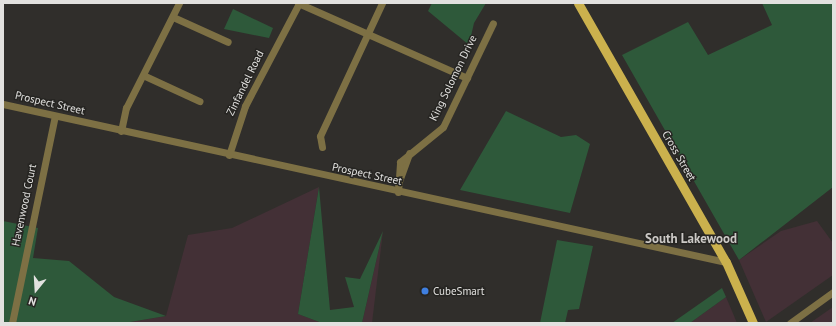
<!DOCTYPE html>
<html>
<head>
<meta charset="utf-8">
<style>
  body { margin:0 }
  #map { position:relative; width:836px; height:326px; overflow:hidden; background:#302e2b; font-family:"PT Sans",sans-serif }
  div>[style] { position:absolute }
  [style*='--x'] { left:calc(var(--x)*1px); top:calc(var(--y)*1px); width:calc(var(--w)*1px); rotate:calc(var(--a)*1deg) }
  .industrial>* { inset:0; background:#433036 }
  .green>* { inset:0; background:#2e593a }
  .minor>* { height:7px; margin:-3.5px; padding:0 3.5px; transform-origin:3.5px; border-radius:3.5px; background:#7d7044 }
  .major>* { height:9px; margin:-4.5px; padding:0 4.5px; transform-origin:4.5px; border-radius:4.5px; background:#cbb14d }
  .dots>* { width:11px; height:11px; translate:-50% -50%; box-sizing:border-box; border:2px solid #262522; border-radius:50% }
  span { translate:-50% -50%; white-space:nowrap; text-align:center; line-height:1.15; -webkit-text-stroke:3px #262522; paint-order:stroke }
  .street-label { font-size:11px; color:#e2e1df }
  .poi-label { font-size:11px; color:#e2e1df }
  .left { translate:0 -50%; text-align:left }
  .quarter-label { font-size:13px; color:#ccc9c6; font-weight:700 }
  .frame { position:absolute; inset:0; border:4px solid #e2e1df; pointer-events:none }
  .north { position:absolute; left:16px; top:270px; width:40px; height:40px; -webkit-text-stroke:3px #262522; paint-order:stroke; rotate:198deg; font-size:11px; font-weight:700; line-height:16px; text-align:center; color:#e2e1df }
  .north::after { content:''; display:block; margin:auto; width:14px; height:18px; background:#e2e1df; clip-path:polygon(50% 0,100% 100%,50% 72%,0 100%) }
</style>
</head>
<body>
<div id="map">
  <div class="industrial">
    <div style="clip-path:polygon(319px 187px,298px 314px,322px 323px,124px 323px,166px 316px,188px 235px,232px 228px)"></div>
    <div style="clip-path:polygon(817px 221px,833px 243px,833px 275px,766px 322px,739px 260px,781px 231px)"></div>
    <div style="clip-path:polygon(383px 231px,372px 323px,362px 323px)"></div>
    <div style="clip-path:polygon(726px 297px,737px 323px,690px 323px)"></div>
    <div style="clip-path:polygon(833px 307px,833px 323px,810px 323px)"></div>
  </div>
  <div class="green">
    <div style="clip-path:polygon(432px 3px,486px 3px,474px 23px,469px 45px,428px 11px)"></div>
    <div style="clip-path:polygon(762px 3px,833px 3px,833px 187px,739px 260px,622px 55px,688px 22px,708px 55px,772px 25px)"></div>
    <div style="clip-path:polygon(233px 9px,273px 28px,269px 38px,224px 29px)"></div>
    <div style="clip-path:polygon(506px 111px,561px 137px,576px 135px,590px 144px,570px 213px,460px 190px)"></div>
    <div style="clip-path:polygon(319px 187px,330px 310px,354px 307px,345px 277px,360px 279px,383px 231px,362px 323px,322px 323px,298px 314px)"></div>
    <div style="clip-path:polygon(3px 221px,38px 228px,33px 258px,69px 261px,114px 297px,166px 316px,124px 323px,3px 323px)"></div>
    <div style="clip-path:polygon(557px 240px,593px 246px,579px 309px,568px 310px,565px 323px,540px 323px)"></div>
    <div style="clip-path:polygon(722px 288px,726px 297px,690px 323px,672px 323px)"></div>
  </div>
  <div class="minor">
    <div style="--x:298;--y:3;--w:185;--a:23.9"></div>
    <div style="--x:173;--y:17;--w:60;--a:24.4"></div>
    <div style="--x:145;--y:76;--w:60;--a:24.8"></div>
    <div style="--x:3;--y:104;--w:740;--a:12.33"></div>
    <div style="--x:121;--y:131;--w:24;--a:-78"></div>
    <div style="--x:126;--y:108;--w:118;--a:-63.2"></div>
    <div style="--x:322;--y:147;--w:11;--a:-100"></div>
    <div style="--x:320;--y:136;--w:147;--a:-65"></div>
    <div style="--x:229;--y:155;--w:52;--a:-71.9"></div>
    <div style="--x:245;--y:106;--w:116;--a:-62.3"></div>
    <div style="--x:398;--y:184;--w:33;--a:-70"></div>
    <div style="--x:398;--y:192;--w:30;--a:-86"></div>
    <div style="--x:400;--y:162;--w:55;--a:-39.1"></div>
    <div style="--x:443;--y:127;--w:115;--a:-64.3"></div>
    <div style="--x:12;--y:323;--w:211;--a:-78.3"></div>
    <div style="--x:790;--y:323;--w:53;--a:-35.8"></div>
  </div>
  <div class="major">
    <div style="--x:578;--y:3;--w:298;--a:60.3"></div>
    <div style="--x:726;--y:262;--w:67;--a:66.1"></div>
  </div>
  <div class="dots">
    <div style="left:425px;top:291px;background:#3f7fe0"></div>
  </div>
  <div class="street-label">
    <span style="left:453px;top:78px;rotate:-64deg">King Solomon Drive</span>
    <span style="left:245px;top:83px;rotate:-64deg">Zinfandel Road</span>
    <span style="left:50px;top:103px;rotate:13deg">Prospect Street</span>
    <span style="left:679px;top:156px;rotate:60deg">Cross Street</span>
    <span style="left:367px;top:174px;rotate:12deg">Prospect Street</span>
    <span style="left:24px;top:205px;rotate:-78deg">Havenwood Court</span>
  </div>
  <div class="poi-label">
    <span class="left" style="left:433px;top:291px">CubeSmart</span>
  </div>
  <div class="quarter-label">
    <span style="left:691px;top:239px">South Lakewood</span>
  </div>
  <div class="frame"></div>
  <div class="north">N</div>
</div>
</body>
</html>
